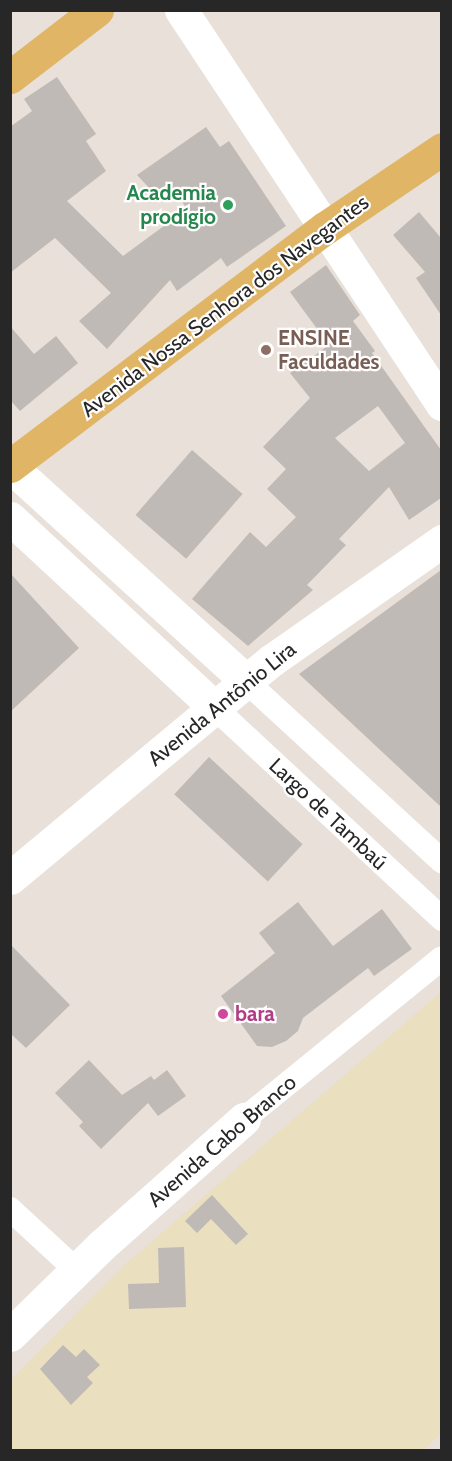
<!DOCTYPE html>
<html>
<head>
<meta charset="utf-8">
<style>
  body { margin:0 }
  #map { position:relative; width:452px; height:1461px; overflow:hidden; background:#e8e0d9; font-family:Cabin,sans-serif }
  div>[style] { position:absolute }
  [style*='--x'] { left:calc(var(--x)*1px); top:calc(var(--y)*1px); width:calc(var(--w)*1px); rotate:calc(var(--a)*1deg) }
  .sand>* { inset:0; background:#eadfbf }
  .building>* { inset:0; background:#c0bab6; transform-origin:0 0 }
  .street>* { height:24px; margin:-12px; padding:0 12px; transform-origin:12px; border-radius:12px; background:#fff }
  .secondary>* { height:33px; margin:-16.5px; padding:0 16.5px; transform-origin:16.5px; border-radius:16.5px; background:#fff }
  .primary>* { height:33px; margin:-16.5px; padding:0 16.5px; transform-origin:16.5px; border-radius:16.5px; background:#e0b666 }
  .dots>* { width:16px; height:16px; translate:-50% -50%; box-sizing:border-box; border:3px solid #fff; border-radius:50% }
  span { translate:-50% -50%; white-space:nowrap; text-align:center; line-height:1.15; -webkit-text-stroke:4.5px #fff; paint-order:stroke }
  .leisure-label { font-size:21px; color:#27864d; font-weight:700 }
  .right { translate:-100% -50%; text-align:right }
  .street-label { font-size:21px; color:#272727 }
  .education-label { font-size:21px; color:#785e54; font-weight:700 }
  .left { translate:0 -50%; text-align:left }
  .hotel-label { font-size:21px; color:#b23c85; font-weight:700 }
  .frame { position:absolute; inset:0; border:12px solid #272727; pointer-events:none }
</style>
</head>
<body>
<div id="map">
  <div class="sand">
    <div style="clip-path:polygon(441px 992px,442px 1432px,424px 1450px,11px 1450px,11px 1380px,122px 1267px)"></div>
  </div>
  <div class="building">
    <div style="clip-path:polygon(57px 77px,96px 134px,86px 141px,106px 171px,67px 201px,123px 256px,187px 209px,169px 183px,154px 193px,137px 175px,206px 127px,220px 147px,229px 141px,286px 226px,227px 267px,221px 258px,177px 291px,170px 280px,107px 349px,79px 321px,111px 293px,55px 238px,10px 273px,10px 127px,32px 111px,24px 99px)"></div>
    <div style="clip-path:polygon(419px 212px,441px 238px,441px 315px,416px 278px,425px 272px,393px 235px)"></div>
    <div style="clip-path:polygon(evenodd,326px 265px,360px 315px,353px 321px,375px 351px,372px 353px,441px 450px,441px 498px,409px 520px,389px 487px,339px 539px,346px 545px,307px 585px,313px 590px,248px 646px,192px 599px,250px 532px,266px 547px,296px 517px,267px 489px,286px 469px,263px 447px,310px 398px,290px 373px,329px 345px,290px 292px,326px 265px,378px 406px,405px 443px,369px 471px,335px 438px,378px 406px)"></div>
    <div style="clip-path:polygon(10px 326px,34px 354px,56px 336px,78px 363px,20px 411px,10px 400px)"></div>
    <div style="left:192px;top:450px;width:67px;height:86px;rotate:41deg"></div>
    <div style="clip-path:polygon(441px 570px,441px 807px,299px 674px)"></div>
    <div style="clip-path:polygon(10px 573px,79px 648px,10px 712px)"></div>
    <div style="left:209px;top:757px;width:128px;height:51px;rotate:43deg"></div>
    <div style="clip-path:polygon(298px 902px,333px 946px,382px 909px,412px 949px,374px 976px,368px 968px,303px 1018px,298px 1031px,286px 1041px,272px 1047px,257px 1046px,221px 996px,275px 953px,259px 933px)"></div>
    <div style="clip-path:polygon(10px 944px,70px 1005px,26px 1048px,10px 1033px)"></div>
    <div style="clip-path:polygon(89px 1060px,122px 1095px,151px 1076px,154px 1080px,167px 1070px,186px 1096px,158px 1116px,148px 1103px,101px 1149px,79px 1126px,83px 1122px,55px 1093px)"></div>
    <div style="clip-path:polygon(212px 1195px,248px 1234px,236px 1245px,211px 1219px,197px 1233px,185px 1221px)"></div>
    <div style="clip-path:polygon(184px 1247px,186px 1307px,129px 1309px,128px 1284px,159px 1283px,158px 1248px)"></div>
    <div style="clip-path:polygon(63px 1345px,76px 1357px,84px 1349px,100px 1365px,87px 1377px,93px 1383px,71px 1405px,40px 1369px)"></div>
  </div>
  <div class="street">
    <div style="--x:247;--y:682;--w:265;--a:42.6"></div>
    <div style="--x:215;--y:708;--w:310;--a:42.9"></div>
    <div style="--x:244;--y:1119;--w:255;--a:-39.1"></div>
    <div style="--x:10;--y:1209;--w:90;--a:42.7"></div>
  </div>
  <div class="secondary">
    <div style="--x:181;--y:10;--w:473;--a:56.5"></div>
    <div style="--x:10;--y:466;--w:321;--a:42.3"></div>
    <div style="--x:10;--y:518;--w:280;--a:42.8"></div>
    <div style="--x:10;--y:878;--w:341;--a:-39.8"></div>
    <div style="--x:272;--y:660;--w:208;--a:-35"></div>
    <div style="--x:10;--y:1335;--w:129;--a:-44.4"></div>
    <div style="--x:102;--y:1245;--w:190;--a:-41.6"></div>
  </div>
  <div class="primary">
    <div style="--x:10;--y:77;--w:110;--a:-37.6"></div>
    <div style="--x:10;--y:466;--w:395;--a:-37.1"></div>
    <div style="--x:325;--y:228;--w:141;--a:-34"></div>
  </div>
  <div class="dots">
    <div style="left:228px;top:205px;background:#2e9e5b"></div>
    <div style="left:266px;top:350px;background:#8d6e63"></div>
    <div style="left:223px;top:1014px;background:#d1479c"></div>
  </div>
  <div class="leisure-label">
    <span class="right" style="left:216px;top:205px">Academia<br>prodígio</span>
  </div>
  <div class="street-label">
    <span style="left:225px;top:306px;rotate:-37deg">Avenida Nossa Senhora dos Navegantes</span>
    <span style="left:222px;top:704px;rotate:-39deg">Avenida Antônio Lira</span>
    <span style="left:328px;top:814px;rotate:43deg">Largo de Tambaú</span>
    <span style="left:222px;top:1141px;rotate:-41deg">Avenida Cabo Branco</span>
  </div>
  <div class="education-label">
    <span class="left" style="left:278px;top:350px">ENSINE<br>Faculdades</span>
  </div>
  <div class="hotel-label">
    <span class="left" style="left:235px;top:1014px">bara</span>
  </div>
  <div class="frame"></div>
</div>
</body>
</html>
